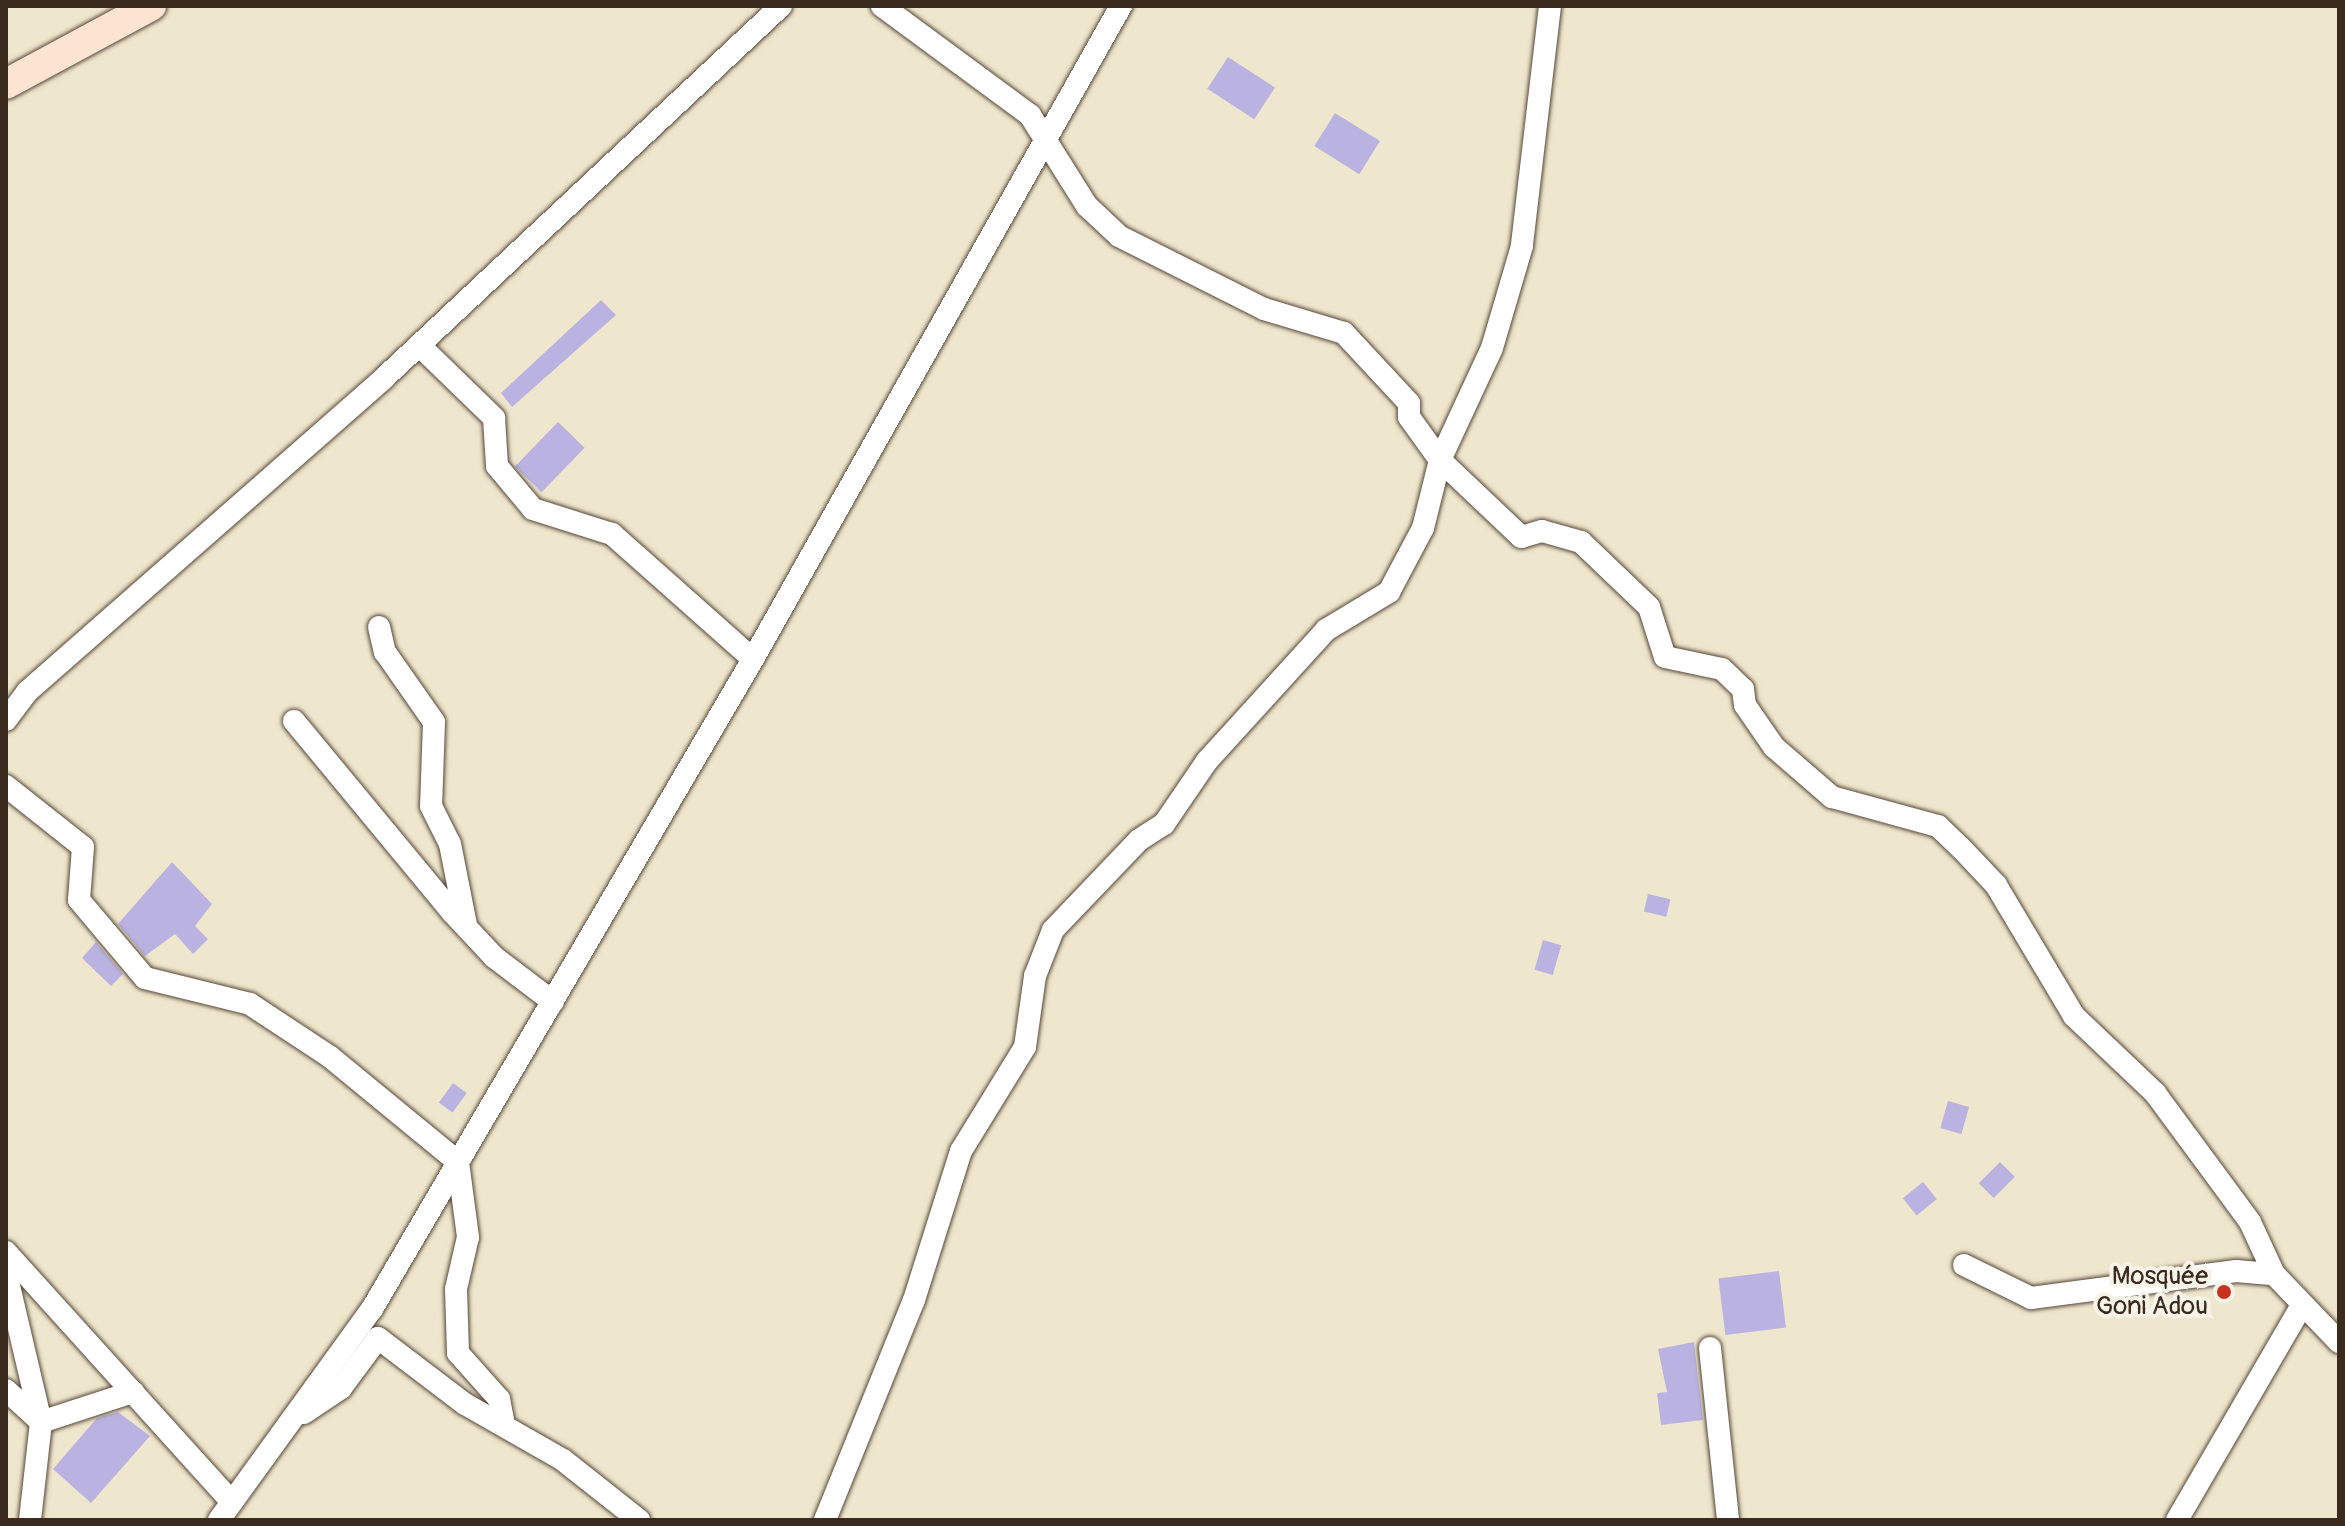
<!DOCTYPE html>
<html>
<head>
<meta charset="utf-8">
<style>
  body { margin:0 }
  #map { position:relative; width:2345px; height:1526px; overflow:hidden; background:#efe7cd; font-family:Pangolin,sans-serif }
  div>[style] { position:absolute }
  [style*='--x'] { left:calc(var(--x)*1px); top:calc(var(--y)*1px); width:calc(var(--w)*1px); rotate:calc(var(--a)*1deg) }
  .building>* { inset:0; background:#bab3e1; transform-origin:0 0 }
  .roads { filter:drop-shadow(0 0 2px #564638) drop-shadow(0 0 2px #564638) }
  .minor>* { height:22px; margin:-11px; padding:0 11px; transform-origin:11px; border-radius:11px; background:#fff }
  .secondary>* { height:30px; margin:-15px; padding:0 15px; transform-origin:15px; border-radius:15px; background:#fde3d1 }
  .dots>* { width:22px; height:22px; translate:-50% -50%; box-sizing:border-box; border:4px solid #f7f3e8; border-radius:50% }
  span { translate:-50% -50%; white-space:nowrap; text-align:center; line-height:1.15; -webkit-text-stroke:8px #f7f3e8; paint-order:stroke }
  .poi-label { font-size:26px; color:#3b2a1e }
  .right { translate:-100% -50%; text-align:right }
  .frame { position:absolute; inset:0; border:8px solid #3b2a1e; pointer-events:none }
</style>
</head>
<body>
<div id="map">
  <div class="building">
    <div style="left:1228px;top:57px;width:56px;height:38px;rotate:33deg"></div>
    <div style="left:1335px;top:113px;width:53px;height:39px;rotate:32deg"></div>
    <div style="clip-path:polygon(601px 300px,616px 315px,512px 407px,501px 393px)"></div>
    <div style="left:558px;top:422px;width:37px;height:62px;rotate:44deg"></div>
    <div style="clip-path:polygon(172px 862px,212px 904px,195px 926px,208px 939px,193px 954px,175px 934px,145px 956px,118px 924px)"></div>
    <div style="left:1648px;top:894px;width:23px;height:18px;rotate:13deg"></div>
    <div style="left:1543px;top:940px;width:19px;height:31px;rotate:16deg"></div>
    <div style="clip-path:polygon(96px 942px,123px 974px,111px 986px,82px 958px)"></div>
    <div style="left:453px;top:1083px;width:17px;height:24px;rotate:36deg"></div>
    <div style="left:1948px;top:1101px;width:22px;height:28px;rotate:16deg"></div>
    <div style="left:2000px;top:1162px;width:21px;height:30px;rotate:45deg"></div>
    <div style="left:1923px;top:1182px;width:22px;height:26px;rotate:51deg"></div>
    <div style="left:1779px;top:1271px;width:57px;height:61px;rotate:83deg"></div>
    <div style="clip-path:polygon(1694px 1342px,1703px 1420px,1661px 1425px,1657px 1393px,1667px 1392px,1658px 1349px)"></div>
    <div style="clip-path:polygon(118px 1412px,150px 1436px,91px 1503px,53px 1469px,97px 1418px)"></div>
  </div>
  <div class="roads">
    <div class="minor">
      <div style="--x:1550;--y:6;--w:242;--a:96.7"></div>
      <div style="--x:1522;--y:246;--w:106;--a:106.4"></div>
      <div style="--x:1492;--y:348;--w:123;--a:114.9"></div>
      <div style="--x:1440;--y:460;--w:112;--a:43.5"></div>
      <div style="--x:1521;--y:537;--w:22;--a:-16"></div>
      <div style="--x:1542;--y:531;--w:41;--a:15.8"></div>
      <div style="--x:1581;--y:542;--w:94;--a:43.7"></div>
      <div style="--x:1649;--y:607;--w:52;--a:72.3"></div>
      <div style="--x:1665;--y:657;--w:58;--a:11.9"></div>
      <div style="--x:1722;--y:669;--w:29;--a:44"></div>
      <div style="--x:1743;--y:689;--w:16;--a:83"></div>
      <div style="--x:1745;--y:705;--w:51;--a:55.4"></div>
      <div style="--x:1774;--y:747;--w:77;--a:40.8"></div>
      <div style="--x:1832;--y:797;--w:110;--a:15.3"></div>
      <div style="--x:1938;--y:826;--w:33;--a:44"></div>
      <div style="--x:1962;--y:849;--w:50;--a:46.6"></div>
      <div style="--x:1996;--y:885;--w:152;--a:59.2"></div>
      <div style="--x:2074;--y:1016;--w:112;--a:43.5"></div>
      <div style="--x:2155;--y:1093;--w:160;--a:53.6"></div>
      <div style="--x:2250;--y:1222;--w:57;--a:65.2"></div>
      <div style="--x:2274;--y:1274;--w:94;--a:46.3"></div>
      <div style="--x:419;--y:345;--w:105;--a:44.2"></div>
      <div style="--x:494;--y:418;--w:48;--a:86.4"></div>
      <div style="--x:497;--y:466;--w:56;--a:50.1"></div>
      <div style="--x:533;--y:509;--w:83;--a:17.6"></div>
      <div style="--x:612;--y:534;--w:188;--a:41.6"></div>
      <div style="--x:379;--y:627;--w:26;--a:77"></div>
      <div style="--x:385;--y:652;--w:85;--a:55"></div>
      <div style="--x:434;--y:722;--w:84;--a:92"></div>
      <div style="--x:431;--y:806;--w:42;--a:63.4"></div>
      <div style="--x:450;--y:844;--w:83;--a:78.8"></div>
      <div style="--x:6;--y:720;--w:36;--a:-53"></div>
      <div style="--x:28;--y:691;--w:474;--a:-41.3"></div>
      <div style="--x:384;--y:378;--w:544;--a:-43.14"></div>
      <div style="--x:294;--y:721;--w:248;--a:50.4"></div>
      <div style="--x:452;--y:912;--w:62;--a:47"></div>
      <div style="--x:494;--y:957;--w:74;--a:37.3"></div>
      <div style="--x:6;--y:786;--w:98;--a:38.4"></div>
      <div style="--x:83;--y:847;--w:53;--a:94.3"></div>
      <div style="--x:79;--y:900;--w:102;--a:49.8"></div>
      <div style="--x:145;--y:978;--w:108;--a:13.9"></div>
      <div style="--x:250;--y:1004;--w:95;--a:33.4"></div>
      <div style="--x:329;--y:1056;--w:167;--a:39.4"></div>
      <div style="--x:458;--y:1162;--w:76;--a:82.4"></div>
      <div style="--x:468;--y:1237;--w:53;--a:103"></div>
      <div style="--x:456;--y:1289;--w:64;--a:88.2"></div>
      <div style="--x:458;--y:1353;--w:62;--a:48.3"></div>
      <div style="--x:499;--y:1399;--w:21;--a:79"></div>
      <div style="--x:6;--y:1252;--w:337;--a:47.9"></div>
      <div style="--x:1964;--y:1265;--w:75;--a:26.2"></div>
      <div style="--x:2031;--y:1298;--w:207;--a:-7.5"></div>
      <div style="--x:2236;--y:1271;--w:38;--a:5"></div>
      <div style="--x:6;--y:1273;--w:153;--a:76.8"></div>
      <div style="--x:41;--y:1422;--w:99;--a:96.4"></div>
      <div style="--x:1710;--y:1348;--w:173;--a:84"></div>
      <div style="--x:6;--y:1390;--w:47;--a:42.4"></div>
      <div style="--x:41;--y:1422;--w:97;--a:-18.1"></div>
      <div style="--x:304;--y:1413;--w:45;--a:-34"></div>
      <div style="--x:341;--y:1388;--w:62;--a:-53.5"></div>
      <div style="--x:378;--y:1338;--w:109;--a:37.2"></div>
      <div style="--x:465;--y:1404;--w:113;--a:29.7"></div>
      <div style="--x:563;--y:1460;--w:97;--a:38.3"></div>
      <div style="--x:219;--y:1520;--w:261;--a:-54.1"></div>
      <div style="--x:372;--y:1309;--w:753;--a:-59.62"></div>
      <div style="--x:753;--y:659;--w:750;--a:-60.6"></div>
      <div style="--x:825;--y:1520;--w:237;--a:-68"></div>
      <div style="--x:914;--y:1300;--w:156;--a:-72.5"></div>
      <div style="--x:961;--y:1151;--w:122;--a:-58.4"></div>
      <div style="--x:1025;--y:1047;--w:72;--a:-82"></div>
      <div style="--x:1035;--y:976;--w:49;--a:-68.6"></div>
      <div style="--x:1053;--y:930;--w:124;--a:-46.3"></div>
      <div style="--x:1139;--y:840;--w:30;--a:-33"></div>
      <div style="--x:1164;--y:824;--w:76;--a:-55.7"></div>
      <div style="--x:1207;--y:761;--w:177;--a:-47.7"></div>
      <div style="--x:1326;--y:630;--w:74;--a:-31.1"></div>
      <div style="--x:1389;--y:592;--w:72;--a:-62"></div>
      <div style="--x:1423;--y:528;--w:70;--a:-76"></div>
      <div style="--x:1440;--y:460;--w:53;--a:-125.8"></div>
      <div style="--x:1409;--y:417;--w:14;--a:-90"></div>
      <div style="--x:1409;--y:403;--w:96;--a:-132.9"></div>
      <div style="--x:1344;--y:333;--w:84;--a:-163.3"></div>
      <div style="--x:1264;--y:309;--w:162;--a:-153.3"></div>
      <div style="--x:1119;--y:236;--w:44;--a:-136.8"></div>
      <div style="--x:1087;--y:206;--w:107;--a:-122.1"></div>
      <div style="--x:1030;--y:115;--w:184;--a:-143.6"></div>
      <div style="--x:2177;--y:1520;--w:246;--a:-59.8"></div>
    </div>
    <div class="secondary">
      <div style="--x:6;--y:84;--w:165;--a:-28.3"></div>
    </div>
  </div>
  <div class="dots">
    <div style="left:2224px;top:1292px;background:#c8321e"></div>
  </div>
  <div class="poi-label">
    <span class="right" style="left:2208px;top:1292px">Mosquée<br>Goni Adou</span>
  </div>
  <div class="frame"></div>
</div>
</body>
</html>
